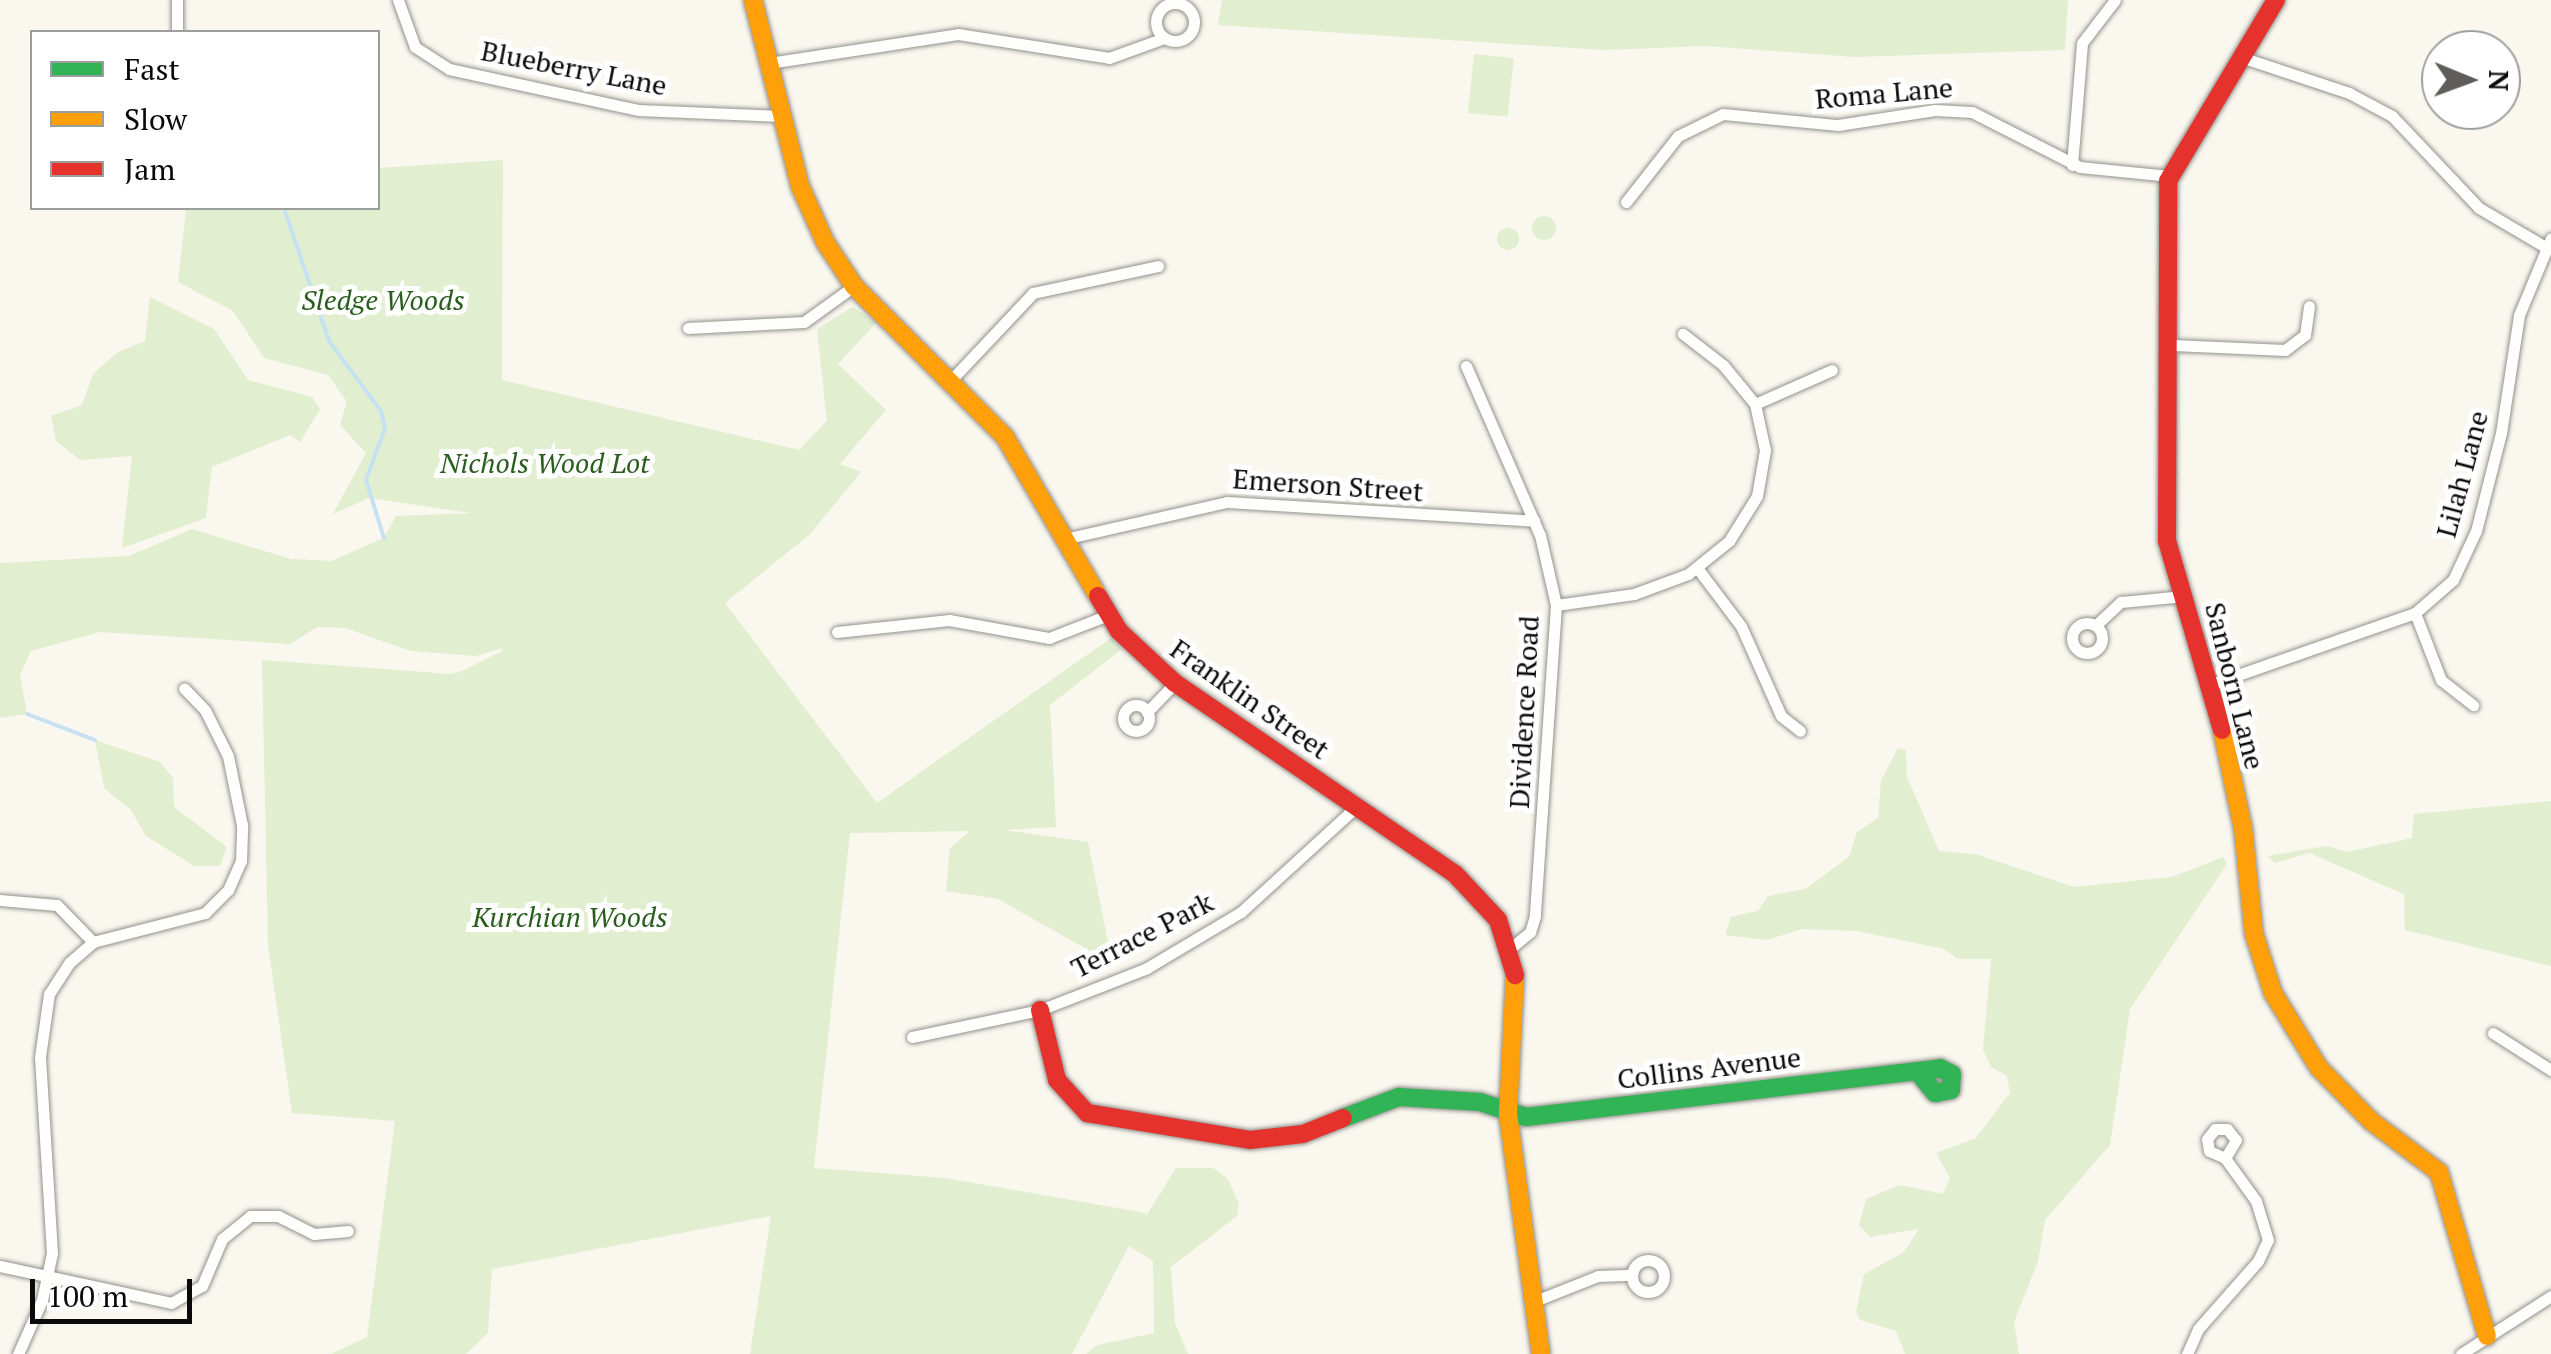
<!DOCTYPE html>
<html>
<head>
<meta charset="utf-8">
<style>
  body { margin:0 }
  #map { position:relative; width:2551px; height:1354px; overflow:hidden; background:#f9f7ee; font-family:"PT Serif",serif }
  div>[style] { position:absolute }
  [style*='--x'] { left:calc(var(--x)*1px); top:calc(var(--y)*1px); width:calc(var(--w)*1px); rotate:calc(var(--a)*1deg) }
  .green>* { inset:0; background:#e1eecf; transform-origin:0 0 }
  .round { border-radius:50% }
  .stream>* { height:4px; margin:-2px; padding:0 2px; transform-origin:2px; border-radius:2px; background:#c6e1f2 }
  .roads { filter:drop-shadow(0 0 2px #92918d) drop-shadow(0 0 2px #92918d) }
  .street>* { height:11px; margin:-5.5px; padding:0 5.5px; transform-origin:5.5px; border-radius:5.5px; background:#fefefc }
  .street>.ring { margin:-5.5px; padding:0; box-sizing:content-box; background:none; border:11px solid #fefefc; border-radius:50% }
  .fast>* { height:18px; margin:-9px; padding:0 9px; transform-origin:9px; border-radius:9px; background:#30b455 }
  .slow>* { height:18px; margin:-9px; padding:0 9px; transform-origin:9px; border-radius:9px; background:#ff9f0a }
  .jam>* { height:18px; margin:-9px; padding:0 9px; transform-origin:9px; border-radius:9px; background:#e5322d }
  span { translate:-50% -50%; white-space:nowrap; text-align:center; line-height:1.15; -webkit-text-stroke:10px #fff; paint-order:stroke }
  .street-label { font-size:28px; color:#0a0a0a }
  .park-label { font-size:28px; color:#2a5e1f; font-style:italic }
  .legend { position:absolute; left:30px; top:30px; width:350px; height:180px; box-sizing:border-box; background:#fff; border:2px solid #9d9d9d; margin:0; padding:12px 18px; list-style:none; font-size:30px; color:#0a0a0a }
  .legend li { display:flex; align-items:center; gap:20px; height:50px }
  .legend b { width:50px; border:2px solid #9d9d9d }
  .north { position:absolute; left:2421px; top:30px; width:100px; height:100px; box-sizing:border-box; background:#fff; border:2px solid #9d9d9d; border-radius:50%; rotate:91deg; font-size:28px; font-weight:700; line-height:40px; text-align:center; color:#0a0a0a }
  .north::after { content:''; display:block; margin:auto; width:35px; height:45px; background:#5e5d5a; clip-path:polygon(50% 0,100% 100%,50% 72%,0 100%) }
  .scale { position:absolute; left:30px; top:1279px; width:162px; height:45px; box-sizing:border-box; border:5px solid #0a0a0a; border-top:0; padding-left:12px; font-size:30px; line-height:35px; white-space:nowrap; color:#0a0a0a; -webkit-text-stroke:8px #fff; paint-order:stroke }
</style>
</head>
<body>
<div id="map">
  <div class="green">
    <div style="clip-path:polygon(1222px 0,2068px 0,2065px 50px,1855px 57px,1706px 46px,1605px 50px,1218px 25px)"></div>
    <div style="left:1474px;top:54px;width:40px;height:59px;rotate:6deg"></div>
    <div style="clip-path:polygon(503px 160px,502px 380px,799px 450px,827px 421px,817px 329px,852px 307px,877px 322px,838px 364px,886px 410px,840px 464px,861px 472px,810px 534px,725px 603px,877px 803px,1111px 638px,1122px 649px,1050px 705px,1056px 827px,1003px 830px,1088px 842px,1109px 947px,1092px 952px,998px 899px,946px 891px,950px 848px,970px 831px,850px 833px,814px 1168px,945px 1178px,1146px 1213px,1144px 1219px,1176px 1168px,1213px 1168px,1228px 1179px,1239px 1204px,1237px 1216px,1171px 1267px,1175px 1323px,1188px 1354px,1086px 1354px,1097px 1345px,1154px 1333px,1153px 1261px,1129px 1246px,1072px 1354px,750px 1354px,771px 1216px,492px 1269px,488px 1333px,466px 1354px,331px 1354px,367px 1337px,395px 1121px,292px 1113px,268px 945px,262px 660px,451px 674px,462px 671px,502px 651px,502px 648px,476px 656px,411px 651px,345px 628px,317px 627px,290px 644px,100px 632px,31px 651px,20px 675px,27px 714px,0 718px,0 563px,129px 556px,192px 529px,291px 559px,331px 561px,384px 538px,396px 516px,471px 513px,369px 498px,333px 514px,366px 453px,340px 425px,347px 402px,328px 375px,264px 358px,233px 311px,178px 282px,186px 208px,378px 208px,378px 168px)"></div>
    <div class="round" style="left:1532px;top:216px;width:24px;height:24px"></div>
    <div class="round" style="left:1497px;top:228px;width:22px;height:22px"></div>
    <div style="clip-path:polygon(150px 297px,214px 329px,248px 380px,312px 397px,320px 409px,300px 442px,290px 435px,212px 467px,206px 518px,122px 548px,132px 456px,80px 460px,56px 441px,51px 416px,82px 405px,93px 374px,118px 352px,145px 341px)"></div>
    <div style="clip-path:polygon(95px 740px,160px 762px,173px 778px,174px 807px,227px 847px,220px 866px,194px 866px,146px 836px,131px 810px,104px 788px)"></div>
    <div style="clip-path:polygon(1898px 748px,1906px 750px,1907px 777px,1939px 851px,1975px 854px,2074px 887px,2172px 877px,2223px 857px,2227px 864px,2130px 1009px,2110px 1145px,2045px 1220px,2038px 1261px,2014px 1322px,2019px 1354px,1905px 1354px,1896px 1331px,1860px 1320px,1856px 1312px,1864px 1274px,1904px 1252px,1919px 1229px,1870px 1237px,1859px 1225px,1866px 1199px,1900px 1185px,1943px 1194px,1950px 1178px,1936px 1153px,1976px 1138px,2010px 1093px,2007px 1076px,1991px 1067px,1983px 1050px,1991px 959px,1958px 959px,1944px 949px,1858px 931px,1802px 929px,1767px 940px,1725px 935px,1731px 917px,1758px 911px,1768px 896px,1805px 889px,1849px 857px,1857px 832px,1878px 818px,1881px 781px)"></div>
    <div style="clip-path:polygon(2551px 801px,2551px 966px,2405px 930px,2404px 894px,2309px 853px,2275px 863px,2267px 856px,2326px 846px,2347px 852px,2412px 838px,2414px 814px)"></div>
  </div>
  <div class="stream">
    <div style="--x:284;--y:208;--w:140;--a:71.3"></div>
    <div style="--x:329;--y:341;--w:87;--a:53.4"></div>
    <div style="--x:381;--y:411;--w:17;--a:77"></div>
    <div style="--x:385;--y:428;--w:55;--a:110.1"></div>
    <div style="--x:366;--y:480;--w:61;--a:72.8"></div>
    <div style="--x:27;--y:714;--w:73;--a:20.9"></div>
  </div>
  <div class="roads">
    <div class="street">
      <div style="--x:398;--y:0;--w:50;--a:70.1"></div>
      <div style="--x:415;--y:47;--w:40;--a:32.9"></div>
      <div style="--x:449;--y:69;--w:193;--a:12.2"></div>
      <div style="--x:638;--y:110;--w:144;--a:2.4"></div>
      <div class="ring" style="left:1156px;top:3px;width:27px;height:27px"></div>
      <div style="--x:177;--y:32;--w:32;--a:-90"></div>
      <div style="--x:2241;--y:57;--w:114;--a:18.4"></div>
      <div style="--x:2349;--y:93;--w:49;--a:28.1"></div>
      <div style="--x:2392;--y:116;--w:127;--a:46.6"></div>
      <div style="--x:2479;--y:208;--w:79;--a:30.5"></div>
      <div style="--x:769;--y:63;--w:191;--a:-8.7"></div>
      <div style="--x:958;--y:34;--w:153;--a:9"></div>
      <div style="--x:1109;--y:58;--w:59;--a:-20"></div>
      <div style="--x:2072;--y:165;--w:122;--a:-85.3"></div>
      <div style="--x:2082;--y:43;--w:54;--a:-52.5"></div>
      <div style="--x:1626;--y:202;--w:84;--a:-51.8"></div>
      <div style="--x:1678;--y:136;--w:50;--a:-26.1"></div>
      <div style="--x:1723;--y:114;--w:116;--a:5.5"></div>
      <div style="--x:1838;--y:125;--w:98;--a:-8.8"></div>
      <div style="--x:1935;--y:110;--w:37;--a:3"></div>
      <div style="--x:1972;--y:112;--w:121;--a:27"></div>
      <div style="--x:2080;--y:167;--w:90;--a:5.7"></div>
      <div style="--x:688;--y:328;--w:116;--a:-3"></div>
      <div style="--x:804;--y:322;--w:62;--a:-35.8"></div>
      <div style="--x:2173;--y:345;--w:112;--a:2.6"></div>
      <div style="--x:2285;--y:350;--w:25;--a:-37"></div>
      <div style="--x:2305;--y:335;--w:29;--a:-82"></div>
      <div style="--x:1466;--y:366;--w:184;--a:66.4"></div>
      <div style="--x:1540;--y:535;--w:72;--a:77.1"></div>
      <div style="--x:1556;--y:605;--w:312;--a:93.9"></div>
      <div style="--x:1535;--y:916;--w:17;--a:107"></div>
      <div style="--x:1530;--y:932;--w:25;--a:140"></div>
      <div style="--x:952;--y:379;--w:118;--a:-46.7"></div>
      <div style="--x:1033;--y:293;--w:128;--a:-12.2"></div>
      <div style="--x:1755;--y:404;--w:84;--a:-23.8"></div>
      <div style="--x:1064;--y:539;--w:167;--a:-12.8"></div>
      <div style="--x:1227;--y:502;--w:308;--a:3.5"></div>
      <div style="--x:1698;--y:569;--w:71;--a:53"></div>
      <div style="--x:1741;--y:626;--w:98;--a:66"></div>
      <div style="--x:1781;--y:716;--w:24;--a:38"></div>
      <div style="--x:1556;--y:605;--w:79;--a:-8"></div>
      <div style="--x:1634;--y:594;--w:58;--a:-20.3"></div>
      <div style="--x:1688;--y:574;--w:53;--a:-38.8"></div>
      <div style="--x:1729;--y:541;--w:53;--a:-58.1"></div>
      <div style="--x:1757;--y:496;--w:47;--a:-80.1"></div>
      <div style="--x:1765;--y:450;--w:47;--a:-102.3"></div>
      <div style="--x:1755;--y:404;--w:50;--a:-129.4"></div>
      <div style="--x:1723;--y:365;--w:51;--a:-142.2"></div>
      <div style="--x:2415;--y:613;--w:72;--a:68.8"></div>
      <div style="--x:2441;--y:680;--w:41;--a:38"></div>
      <div class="ring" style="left:2072px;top:623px;width:19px;height:19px"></div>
      <div style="--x:2096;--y:625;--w:34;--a:-43"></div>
      <div style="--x:2121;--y:602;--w:63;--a:-5.4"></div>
      <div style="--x:837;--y:632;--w:113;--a:-6.1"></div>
      <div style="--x:949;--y:620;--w:102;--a:10.2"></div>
      <div style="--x:1049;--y:638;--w:63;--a:-21.3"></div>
      <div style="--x:2212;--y:684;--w:215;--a:-19.3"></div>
      <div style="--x:2415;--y:613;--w:50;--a:-41"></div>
      <div style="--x:2453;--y:580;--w:54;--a:-64.9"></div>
      <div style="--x:2476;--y:531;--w:101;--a:-75.7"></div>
      <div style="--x:2501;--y:433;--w:119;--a:-81.3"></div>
      <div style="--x:2519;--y:315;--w:83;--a:-67.4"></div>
      <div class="ring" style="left:1123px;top:705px;width:15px;height:15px"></div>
      <div style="--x:1147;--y:712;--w:40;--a:-46"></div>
      <div style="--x:0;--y:900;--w:57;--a:5"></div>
      <div style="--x:57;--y:905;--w:52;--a:45.8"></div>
      <div style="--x:2493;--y:1033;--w:69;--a:32.5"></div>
      <div style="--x:912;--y:1037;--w:131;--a:-11.9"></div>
      <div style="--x:1040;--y:1010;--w:115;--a:-21.4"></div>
      <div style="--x:1147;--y:968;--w:109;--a:-30.8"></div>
      <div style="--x:1241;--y:912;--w:157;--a:-42.4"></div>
      <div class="ring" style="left:1632px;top:1260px;width:21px;height:21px"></div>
      <div style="--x:0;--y:1266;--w:175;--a:12.2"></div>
      <div style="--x:171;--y:1303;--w:35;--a:-29"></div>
      <div style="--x:202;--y:1286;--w:51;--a:-66.9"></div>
      <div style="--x:222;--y:1239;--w:36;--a:-39"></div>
      <div style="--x:250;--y:1216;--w:28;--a:0"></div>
      <div style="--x:278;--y:1216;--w:40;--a:26.6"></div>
      <div style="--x:314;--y:1234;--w:34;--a:-5"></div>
      <div style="--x:1530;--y:1303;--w:73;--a:-21.7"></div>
      <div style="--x:1598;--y:1276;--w:34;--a:-2"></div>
      <div style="--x:18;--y:1354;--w:59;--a:-66"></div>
      <div style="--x:42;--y:1300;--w:48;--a:-78"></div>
      <div style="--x:52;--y:1253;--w:196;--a:-93.5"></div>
      <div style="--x:40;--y:1057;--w:64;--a:-81.9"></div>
      <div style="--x:49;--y:994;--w:37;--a:-57"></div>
      <div style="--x:69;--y:963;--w:32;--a:-41"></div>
      <div style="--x:93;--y:942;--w:116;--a:-14.5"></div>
      <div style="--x:205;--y:913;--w:33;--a:-45"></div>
      <div style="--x:228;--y:890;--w:32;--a:-66"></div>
      <div style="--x:241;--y:861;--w:36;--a:-88"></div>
      <div style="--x:242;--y:825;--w:70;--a:-101.5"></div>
      <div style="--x:228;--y:756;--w:51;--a:-116.6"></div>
      <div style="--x:205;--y:710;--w:30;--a:-134"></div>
      <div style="--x:2187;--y:1354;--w:27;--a:-66"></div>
      <div style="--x:2198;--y:1329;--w:91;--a:-48.6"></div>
      <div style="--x:2258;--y:1261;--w:23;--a:-65"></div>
      <div style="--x:2268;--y:1240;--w:41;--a:-107.1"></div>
      <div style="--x:2256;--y:1201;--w:53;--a:-125.8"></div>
      <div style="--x:2225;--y:1158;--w:17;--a:-156"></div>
      <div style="--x:2209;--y:1151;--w:12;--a:-99"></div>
      <div style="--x:2207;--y:1139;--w:13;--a:-51"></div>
      <div style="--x:2215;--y:1129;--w:12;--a:0"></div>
      <div style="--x:2227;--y:1129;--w:14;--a:51"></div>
      <div style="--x:2236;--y:1140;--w:21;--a:121"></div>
      <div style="--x:2461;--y:1354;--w:107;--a:-32.8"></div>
    </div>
    <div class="fast">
      <div style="--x:1343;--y:1118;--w:60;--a:-20.6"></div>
      <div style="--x:1399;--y:1097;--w:81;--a:3.5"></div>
      <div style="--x:1480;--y:1102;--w:48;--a:18.1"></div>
      <div style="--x:1526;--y:1117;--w:417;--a:-6.7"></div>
      <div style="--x:1940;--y:1068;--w:13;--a:27"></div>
      <div style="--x:1952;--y:1074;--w:16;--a:94"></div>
      <div style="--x:1951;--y:1090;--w:16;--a:169"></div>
      <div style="--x:1935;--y:1093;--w:28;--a:-129"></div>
    </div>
    <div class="slow">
      <div style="--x:753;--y:0;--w:192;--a:75.8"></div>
      <div style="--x:800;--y:186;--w:61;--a:65.9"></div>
      <div style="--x:825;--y:242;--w:53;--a:56.6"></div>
      <div style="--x:854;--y:286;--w:214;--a:45"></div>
      <div style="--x:1005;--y:437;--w:184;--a:59.7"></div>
      <div style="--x:2222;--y:730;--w:100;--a:77.9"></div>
      <div style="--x:2243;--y:828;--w:107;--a:84.1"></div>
      <div style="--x:2254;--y:934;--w:62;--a:72.1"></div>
      <div style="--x:2273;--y:993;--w:88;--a:58.5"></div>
      <div style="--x:2319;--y:1068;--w:74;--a:45.5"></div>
      <div style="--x:2371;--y:1121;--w:85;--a:36.9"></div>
      <div style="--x:2439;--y:1172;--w:171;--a:73.7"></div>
      <div style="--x:1515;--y:975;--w:139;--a:92.9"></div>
      <div style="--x:1508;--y:1114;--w:242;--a:82.2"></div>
    </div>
    <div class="jam">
      <div style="--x:1098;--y:596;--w:41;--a:59"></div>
      <div style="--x:1119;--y:631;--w:76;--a:42.9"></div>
      <div style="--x:1175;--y:683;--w:339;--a:34.3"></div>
      <div style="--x:1455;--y:874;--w:63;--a:46.9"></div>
      <div style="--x:1498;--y:920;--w:58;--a:72.8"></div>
      <div style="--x:2222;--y:730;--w:197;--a:-106.2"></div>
      <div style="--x:2167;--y:541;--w:360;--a:-89.8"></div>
      <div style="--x:2168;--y:181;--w:211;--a:-59.2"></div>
      <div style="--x:1040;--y:1010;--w:72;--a:76.3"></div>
      <div style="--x:1057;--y:1080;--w:45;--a:47.7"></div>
      <div style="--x:1087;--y:1113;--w:165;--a:9.4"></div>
      <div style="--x:1250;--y:1140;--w:53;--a:-6.5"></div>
      <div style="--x:1303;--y:1134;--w:43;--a:-21.8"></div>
    </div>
  </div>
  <div class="street-label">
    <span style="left:574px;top:68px;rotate:11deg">Blueberry Lane</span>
    <span style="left:1884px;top:93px;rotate:-5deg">Roma Lane</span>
    <span style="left:2462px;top:474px;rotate:-75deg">Lilah Lane</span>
    <span style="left:1328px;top:485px;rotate:4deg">Emerson Street</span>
    <span style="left:2235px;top:686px;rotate:76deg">Sanborn Lane</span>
    <span style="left:1250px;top:699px;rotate:35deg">Franklin Street</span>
    <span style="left:1524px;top:712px;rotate:-87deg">Dividence Road</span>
    <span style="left:1142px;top:935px;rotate:-27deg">Terrace Park</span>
    <span style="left:1709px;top:1068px;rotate:-7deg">Collins Avenue</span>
  </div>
  <div class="park-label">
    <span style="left:383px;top:300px">Sledge Woods</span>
    <span style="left:545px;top:463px">Nichols Wood Lot</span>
    <span style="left:570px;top:917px">Kurchian Woods</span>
  </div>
  <ul class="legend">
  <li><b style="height:12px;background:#30b455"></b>Fast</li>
  <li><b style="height:12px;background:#ff9f0a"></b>Slow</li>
  <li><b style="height:12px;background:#e5322d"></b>Jam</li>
  </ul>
  <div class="north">N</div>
  <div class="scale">100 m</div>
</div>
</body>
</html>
